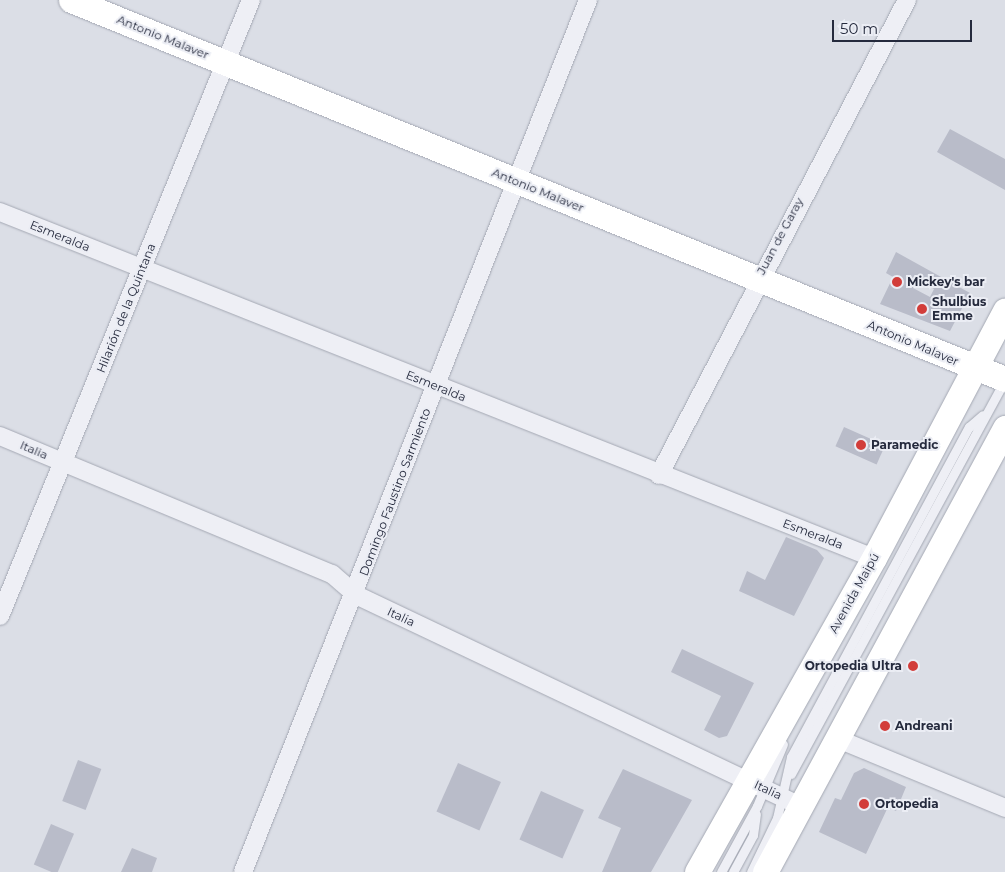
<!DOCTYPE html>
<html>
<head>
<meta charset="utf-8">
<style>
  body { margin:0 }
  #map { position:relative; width:1005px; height:872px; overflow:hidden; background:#dbdee6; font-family:Montserrat,sans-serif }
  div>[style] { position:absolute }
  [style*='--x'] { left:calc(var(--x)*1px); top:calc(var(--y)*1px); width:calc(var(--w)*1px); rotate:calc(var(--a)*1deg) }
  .building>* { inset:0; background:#b9bcc9; transform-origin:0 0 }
  .roads { filter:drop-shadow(0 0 1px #a4a8b3) drop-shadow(0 0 1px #a4a8b3) }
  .lane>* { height:9px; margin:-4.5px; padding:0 4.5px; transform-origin:4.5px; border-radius:4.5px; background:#eeeff5 }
  .street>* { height:18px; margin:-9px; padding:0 9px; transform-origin:9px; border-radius:9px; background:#eeeff5 }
  .secondary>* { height:25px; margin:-12.5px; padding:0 12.5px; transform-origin:12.5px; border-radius:12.5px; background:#fff }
  .dots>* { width:14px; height:14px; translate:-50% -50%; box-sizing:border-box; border:2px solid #ebedf4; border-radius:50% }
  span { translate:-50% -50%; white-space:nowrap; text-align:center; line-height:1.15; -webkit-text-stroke:4px #ebedf4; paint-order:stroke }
  .street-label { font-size:12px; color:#252a3d }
  .poi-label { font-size:12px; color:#252a3d; font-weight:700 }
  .left { translate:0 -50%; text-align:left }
  .right { translate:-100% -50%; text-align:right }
  .scale { position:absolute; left:832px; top:20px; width:140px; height:22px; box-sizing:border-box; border:2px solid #252a3d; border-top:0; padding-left:6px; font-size:15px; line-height:18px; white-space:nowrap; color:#252a3d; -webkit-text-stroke:4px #ebedf4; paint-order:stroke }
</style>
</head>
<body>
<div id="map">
  <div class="building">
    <div style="clip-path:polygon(950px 129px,1005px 159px,1005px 190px,937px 152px)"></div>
    <div style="clip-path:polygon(evenodd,896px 252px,970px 293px,950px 331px,880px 304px,893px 277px,886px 273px,896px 252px,918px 279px,934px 289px,930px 297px,913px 288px,918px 279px)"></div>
    <div style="left:844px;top:427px;width:45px;height:21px;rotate:24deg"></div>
    <div style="clip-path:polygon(786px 537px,817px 550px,824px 558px,794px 616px,739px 591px,747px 571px,765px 580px)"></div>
    <div style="clip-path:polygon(682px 649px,754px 683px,727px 736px,719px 738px,704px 730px,721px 696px,671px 672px)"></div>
    <div style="left:78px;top:760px;width:25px;height:44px;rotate:21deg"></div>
    <div style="left:458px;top:763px;width:47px;height:53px;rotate:24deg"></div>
    <div style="clip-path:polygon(864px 768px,906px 787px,896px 811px,888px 807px,866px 854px,819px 832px,835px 798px,841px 800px,854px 773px)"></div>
    <div style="clip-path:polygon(623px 769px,692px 800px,651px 872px,602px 872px,621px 828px,598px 818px)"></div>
    <div style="left:541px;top:791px;width:47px;height:53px;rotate:24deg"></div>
    <div style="left:51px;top:824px;width:25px;height:44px;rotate:23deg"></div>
    <div style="clip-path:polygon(132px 848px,157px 858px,152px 872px,121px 872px)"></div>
  </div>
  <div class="roads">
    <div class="lane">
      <div style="--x:791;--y:774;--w:447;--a:-61.5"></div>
      <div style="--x:721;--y:872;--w:75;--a:-61.4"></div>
      <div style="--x:757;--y:806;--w:67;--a:-67.2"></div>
      <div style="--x:733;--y:872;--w:42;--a:-61.6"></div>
      <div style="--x:753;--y:835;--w:21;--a:-82"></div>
      <div style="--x:751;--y:872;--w:60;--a:-64.3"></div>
      <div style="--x:777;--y:818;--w:63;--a:-77.1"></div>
      <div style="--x:791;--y:757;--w:375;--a:-61.7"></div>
      <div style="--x:969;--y:427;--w:18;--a:-41"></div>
    </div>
    <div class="street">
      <div style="--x:0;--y:212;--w:940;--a:21.6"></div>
      <div style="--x:0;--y:436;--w:360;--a:22.6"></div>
      <div style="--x:332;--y:574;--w:32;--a:41"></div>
      <div style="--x:356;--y:595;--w:492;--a:25.4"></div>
      <div style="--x:659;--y:475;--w:536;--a:-62.43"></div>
      <div style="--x:0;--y:616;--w:665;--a:-67.83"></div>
      <div style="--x:838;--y:739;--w:181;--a:22.4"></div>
      <div style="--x:243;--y:872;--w:938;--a:-68.41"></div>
    </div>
    <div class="secondary">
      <div style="--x:71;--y:0;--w:1008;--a:22.09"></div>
      <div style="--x:697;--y:872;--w:360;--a:-60.6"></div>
      <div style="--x:874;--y:558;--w:280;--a:-62.1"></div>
      <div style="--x:765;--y:872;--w:505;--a:-61.61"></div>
    </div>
  </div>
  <div class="dots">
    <div style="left:897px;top:282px;background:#d23d3a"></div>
    <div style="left:922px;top:309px;background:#d23d3a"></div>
    <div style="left:861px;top:445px;background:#d23d3a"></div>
    <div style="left:913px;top:666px;background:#d23d3a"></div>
    <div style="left:885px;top:726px;background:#d23d3a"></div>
    <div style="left:864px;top:804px;background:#d23d3a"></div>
  </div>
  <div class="street-label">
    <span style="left:163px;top:37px;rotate:22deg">Antonio Malaver</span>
    <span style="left:538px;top:190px;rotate:22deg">Antonio Malaver</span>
    <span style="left:60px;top:236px;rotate:22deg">Esmeralda</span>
    <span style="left:780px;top:236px;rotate:-62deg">Juan de Garay</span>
    <span style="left:126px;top:308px;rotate:-68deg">Hilarión de la Quintana</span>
    <span style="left:913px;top:343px;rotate:23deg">Antonio Malaver</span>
    <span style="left:436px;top:386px;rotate:22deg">Esmeralda</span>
    <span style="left:34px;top:450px;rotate:23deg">Italia</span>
    <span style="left:395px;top:492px;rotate:-69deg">Domingo Faustino Sarmiento</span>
    <span style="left:813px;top:534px;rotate:21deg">Esmeralda</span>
    <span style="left:854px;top:593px;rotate:-61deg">Avenida Maipú</span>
    <span style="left:401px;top:617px;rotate:25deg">Italia</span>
    <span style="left:768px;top:790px;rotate:25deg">Italia</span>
  </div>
  <div class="poi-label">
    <span class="left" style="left:907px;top:282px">Mickey's bar</span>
    <span class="left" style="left:932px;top:309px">Shulbius<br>Emme</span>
    <span class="left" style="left:871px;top:445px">Paramedic</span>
    <span class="right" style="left:902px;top:666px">Ortopedia Ultra</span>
    <span class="left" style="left:895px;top:726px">Andreani</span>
    <span class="left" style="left:875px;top:804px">Ortopedia</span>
  </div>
  <div class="scale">50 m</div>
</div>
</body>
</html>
